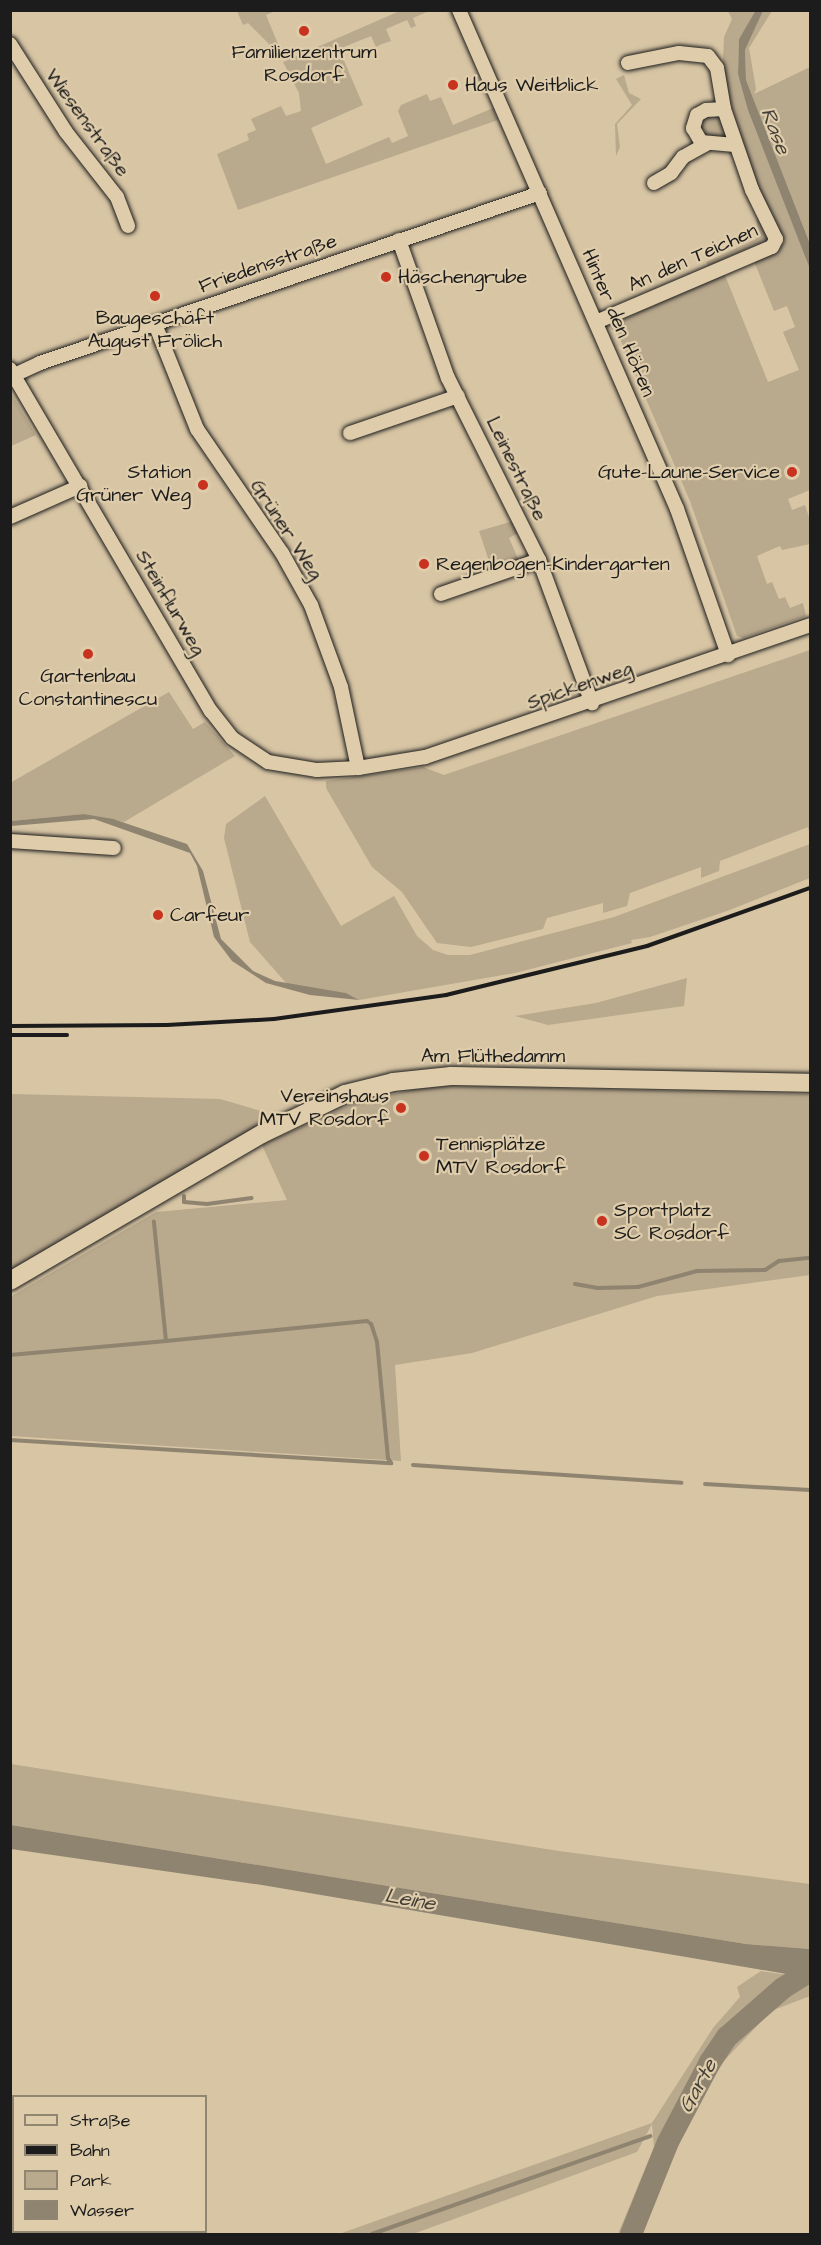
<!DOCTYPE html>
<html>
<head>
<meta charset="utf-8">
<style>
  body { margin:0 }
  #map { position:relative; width:821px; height:2245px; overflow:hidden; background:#d7c5a4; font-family:"Architects Daughter",sans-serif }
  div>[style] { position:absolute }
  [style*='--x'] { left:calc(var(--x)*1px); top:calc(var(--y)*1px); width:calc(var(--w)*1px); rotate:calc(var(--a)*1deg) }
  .green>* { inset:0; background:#b9a98d }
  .water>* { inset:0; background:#8f8470 }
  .stream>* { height:4px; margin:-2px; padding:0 2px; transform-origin:2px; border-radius:2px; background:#8f8470 }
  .river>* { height:22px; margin:-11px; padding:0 11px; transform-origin:11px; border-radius:11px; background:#8f8470 }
  .roads { filter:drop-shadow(0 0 2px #1c1c1c) drop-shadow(0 0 2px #1c1c1c) }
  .minor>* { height:14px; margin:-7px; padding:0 7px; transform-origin:7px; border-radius:7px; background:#dfccaa }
  .secondary>* { height:18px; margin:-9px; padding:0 9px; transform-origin:9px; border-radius:9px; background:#dfccaa }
  .rail>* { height:4px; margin:-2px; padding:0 2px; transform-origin:2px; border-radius:2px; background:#1c1c1c }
  .dots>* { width:16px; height:16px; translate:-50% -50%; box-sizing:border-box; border:3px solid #dfccaa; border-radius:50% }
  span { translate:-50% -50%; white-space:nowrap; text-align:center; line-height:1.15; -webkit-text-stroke:4.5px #dfccaa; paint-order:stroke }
  .poi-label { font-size:20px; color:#1c1c1c }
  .left { translate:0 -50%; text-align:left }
  .right { translate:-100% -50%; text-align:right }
  .street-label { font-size:20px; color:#1c1c1c }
  .water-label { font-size:21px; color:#444039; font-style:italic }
  .frame { position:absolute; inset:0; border:12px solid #1c1c1c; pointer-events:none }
  .legend { position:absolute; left:12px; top:2095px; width:195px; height:138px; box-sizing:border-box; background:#dfccaa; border:2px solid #918671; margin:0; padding:8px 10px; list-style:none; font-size:18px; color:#1c1c1c }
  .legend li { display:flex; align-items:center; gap:12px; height:30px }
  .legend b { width:30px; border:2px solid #918671 }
</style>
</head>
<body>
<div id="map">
  <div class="green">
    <div style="clip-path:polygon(402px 10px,429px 11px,413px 18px,416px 26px,411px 28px,407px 20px,386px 29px,391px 41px,382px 44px,376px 47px,371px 36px,339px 49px,363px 105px,311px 128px,326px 164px,389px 137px,392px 143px,408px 136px,398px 111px,401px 105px,427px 94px,430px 101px,441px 97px,453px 125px,493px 108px,498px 120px,238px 210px,217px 154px,249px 140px,247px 134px,256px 130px,251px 119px,281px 106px,286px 116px,301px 111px,299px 93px,283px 62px)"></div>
    <div style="clip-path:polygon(237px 11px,275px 11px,266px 15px,278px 44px,271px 46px,248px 23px,243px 25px)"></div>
    <div style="clip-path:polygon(728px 11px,756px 11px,739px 39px,738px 74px,810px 269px,810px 490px,788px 499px,792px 510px,805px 505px,810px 520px,810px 544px,782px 550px,780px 546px,757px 556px,767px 584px,772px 582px,779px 599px,785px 597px,790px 608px,803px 603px,806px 616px,743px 638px,737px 636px,690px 501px,617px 332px,611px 329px,613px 324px,724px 273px,768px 382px,799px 370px,783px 332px,795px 327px,787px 306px,774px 311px,754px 261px,779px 249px,784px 242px,759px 189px,722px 79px,724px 37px,732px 19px)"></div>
    <div style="clip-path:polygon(763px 11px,772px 11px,749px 48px,756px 89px,754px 94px,810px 67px,810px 244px,746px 80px,745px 50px)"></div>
    <div style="clip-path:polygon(624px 75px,629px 93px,641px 99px,617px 124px,620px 147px,616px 156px,615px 124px,632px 105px,616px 79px)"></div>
    <div style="clip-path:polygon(714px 114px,724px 122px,728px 141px,703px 137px,699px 129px,701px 118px)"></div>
    <div style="clip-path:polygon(760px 218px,768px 236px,765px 241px,708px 266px,706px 262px,756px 239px,759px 233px,756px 220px)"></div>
    <div style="clip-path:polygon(11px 393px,36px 435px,11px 446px)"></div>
    <div style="clip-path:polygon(513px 521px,518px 533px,509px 538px,519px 561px,492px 570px,479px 531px)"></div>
    <div style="clip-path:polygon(810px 650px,810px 836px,808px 827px,720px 861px,719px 871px,701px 878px,701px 867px,630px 893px,627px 906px,603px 913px,603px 903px,547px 918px,543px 929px,471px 947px,437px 943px,402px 892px,372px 867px,326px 788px,326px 781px,423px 767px,444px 775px)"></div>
    <div style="clip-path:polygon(169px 692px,193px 729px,205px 722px,235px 756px,124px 822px,84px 814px,11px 821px,10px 783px)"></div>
    <div style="clip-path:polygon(265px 796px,341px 926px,394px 896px,417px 936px,433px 950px,448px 955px,470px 955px,614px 917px,810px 844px,810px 878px,727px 911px,650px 937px,631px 940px,632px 943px,515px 973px,359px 1000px,346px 993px,287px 984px,250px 942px,224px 838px,226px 824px)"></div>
    <div style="clip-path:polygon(687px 978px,684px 1006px,548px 1025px,515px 1016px,596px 1003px)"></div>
    <div style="clip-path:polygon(448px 1086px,810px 1094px,810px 1275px,657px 1296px,472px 1353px,395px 1365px,401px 1461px,11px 1436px,10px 1297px,156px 1212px,287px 1200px,262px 1145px,352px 1104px,415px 1089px)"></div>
    <div style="clip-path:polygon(11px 1094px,220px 1099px,261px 1111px,265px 1116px,257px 1129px,11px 1270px)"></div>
    <div style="clip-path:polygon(11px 1764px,559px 1851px,810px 1884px,810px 1949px,746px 1944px,11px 1825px)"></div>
    <div style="clip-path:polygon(761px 1971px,810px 1978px,810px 1996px,771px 2011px,724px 2061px,691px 2117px,664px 2176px,643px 2234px,618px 2234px,654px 2147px,652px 2124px,637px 2152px,413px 2234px,339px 2234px,652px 2123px,713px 2028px,740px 1997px,737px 1987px)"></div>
  </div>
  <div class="water">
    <div style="clip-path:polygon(756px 10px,763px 11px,745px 50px,746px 80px,810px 244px,810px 269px,748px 110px,738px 74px,739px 39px)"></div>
    <div style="clip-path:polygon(84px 814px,113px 819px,187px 844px,203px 871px,221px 939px,253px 971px,275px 981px,346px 993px,359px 1000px,310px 995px,266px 983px,232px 961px,214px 937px,197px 866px,190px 853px,94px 819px,11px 826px,11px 821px)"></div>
    <div style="clip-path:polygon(11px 1825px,746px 1944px,810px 1949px,810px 1978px,262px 1885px,11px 1849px)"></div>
  </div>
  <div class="stream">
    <div style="--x:184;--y:1196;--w:6;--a:90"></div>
    <div style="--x:184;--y:1202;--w:23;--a:5"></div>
    <div style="--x:207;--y:1204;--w:45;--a:-7.6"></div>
    <div style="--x:575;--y:1284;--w:23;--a:10"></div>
    <div style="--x:598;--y:1288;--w:40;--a:-1.4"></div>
    <div style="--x:638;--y:1287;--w:61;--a:-15.2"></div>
    <div style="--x:697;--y:1271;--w:68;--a:-0.8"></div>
    <div style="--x:765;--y:1270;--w:17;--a:-33"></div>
    <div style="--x:779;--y:1261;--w:31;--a:-6"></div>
    <div style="--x:10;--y:1355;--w:157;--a:-5.1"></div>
    <div style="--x:10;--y:1440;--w:382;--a:3.5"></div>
    <div style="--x:391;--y:1463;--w:6;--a:-121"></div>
    <div style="--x:388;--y:1458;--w:117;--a:-95.4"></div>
    <div style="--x:377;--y:1342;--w:19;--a:-108"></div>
    <div style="--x:371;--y:1324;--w:5;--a:-143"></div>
    <div style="--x:367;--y:1321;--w:202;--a:174.3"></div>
    <div style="--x:166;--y:1341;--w:120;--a:-95.8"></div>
    <div style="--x:413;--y:1465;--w:269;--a:3.8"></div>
    <div style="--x:705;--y:1484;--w:105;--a:3.3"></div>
    <div style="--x:372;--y:2234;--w:295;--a:-19.4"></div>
  </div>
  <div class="river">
    <div style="--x:631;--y:2234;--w:99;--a:-68.1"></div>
    <div style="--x:668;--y:2142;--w:90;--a:-62.3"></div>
    <div style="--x:710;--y:2062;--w:30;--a:-56"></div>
    <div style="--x:727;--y:2037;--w:74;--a:-41.2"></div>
    <div style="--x:783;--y:1988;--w:32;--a:-32"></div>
  </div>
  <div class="roads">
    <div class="minor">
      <div style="--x:459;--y:10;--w:545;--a:66.4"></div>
      <div style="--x:677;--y:509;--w:155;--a:70.7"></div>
      <div style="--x:10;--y:44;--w:104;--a:57.5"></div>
      <div style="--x:66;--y:132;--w:83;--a:51.9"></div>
      <div style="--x:117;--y:197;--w:31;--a:69"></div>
      <div style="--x:628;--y:63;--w:52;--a:-11.1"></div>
      <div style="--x:679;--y:53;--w:29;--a:6"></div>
      <div style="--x:708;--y:56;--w:15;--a:53"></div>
      <div style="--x:717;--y:68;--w:42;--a:80.3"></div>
      <div style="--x:654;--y:183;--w:20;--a:-30"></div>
      <div style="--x:671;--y:173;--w:20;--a:-53"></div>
      <div style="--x:683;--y:157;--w:26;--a:-29"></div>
      <div style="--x:399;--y:240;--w:146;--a:70.5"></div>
      <div style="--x:448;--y:378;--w:203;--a:63.4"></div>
      <div style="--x:539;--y:560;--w:153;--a:69.7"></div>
      <div style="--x:596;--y:322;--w:191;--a:-23.1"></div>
      <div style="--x:772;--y:247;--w:9;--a:-63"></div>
      <div style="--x:776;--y:239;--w:55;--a:-116.1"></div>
      <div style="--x:752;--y:190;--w:86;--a:-109.1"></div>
      <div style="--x:724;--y:109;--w:18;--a:177"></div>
      <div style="--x:706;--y:110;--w:10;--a:151"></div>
      <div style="--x:697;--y:115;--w:14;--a:107"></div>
      <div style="--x:693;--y:128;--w:16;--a:60"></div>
      <div style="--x:701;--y:142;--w:34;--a:5"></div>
      <div style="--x:155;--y:324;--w:113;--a:68.2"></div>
      <div style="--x:197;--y:429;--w:150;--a:55.6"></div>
      <div style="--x:282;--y:553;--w:60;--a:60.9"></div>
      <div style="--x:311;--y:605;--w:87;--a:69.9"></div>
      <div style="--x:341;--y:687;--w:83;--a:78.1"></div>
      <div style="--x:10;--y:369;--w:397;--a:59.6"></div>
      <div style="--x:211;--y:711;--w:34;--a:52"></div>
      <div style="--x:232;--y:738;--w:43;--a:33.7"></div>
      <div style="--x:268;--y:762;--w:50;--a:9.3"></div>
      <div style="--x:317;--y:770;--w:41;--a:-2.8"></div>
      <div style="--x:358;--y:768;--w:68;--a:-9.3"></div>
      <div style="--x:425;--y:757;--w:407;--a:-18.9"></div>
      <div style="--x:10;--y:377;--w:33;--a:-25"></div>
      <div style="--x:40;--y:363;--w:528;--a:-18.78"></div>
      <div style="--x:350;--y:433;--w:114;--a:-18.9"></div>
      <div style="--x:10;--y:517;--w:77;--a:-23.9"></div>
      <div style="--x:441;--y:594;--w:104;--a:-19.1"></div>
      <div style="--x:10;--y:841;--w:104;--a:3.9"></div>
    </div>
    <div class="secondary">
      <div style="--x:10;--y:1281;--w:292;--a:-30.3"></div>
      <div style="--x:262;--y:1134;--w:92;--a:-25.7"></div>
      <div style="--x:345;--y:1094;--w:49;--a:-14"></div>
      <div style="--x:393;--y:1082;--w:58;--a:-5.9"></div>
      <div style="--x:451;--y:1076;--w:359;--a:1.1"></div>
    </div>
  </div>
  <div class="rail">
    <div style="--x:10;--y:1026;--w:157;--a:-0.4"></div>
    <div style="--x:167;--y:1025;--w:107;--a:-3.2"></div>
    <div style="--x:274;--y:1019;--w:174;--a:-7.9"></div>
    <div style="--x:446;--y:995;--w:207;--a:-13.7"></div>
    <div style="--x:647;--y:946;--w:173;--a:-19.6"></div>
    <div style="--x:10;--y:1035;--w:57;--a:0"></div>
  </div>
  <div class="dots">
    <div style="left:304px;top:31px;background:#c8321e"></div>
    <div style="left:453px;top:85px;background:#c8321e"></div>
    <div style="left:386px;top:277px;background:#c8321e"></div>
    <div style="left:155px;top:296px;background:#c8321e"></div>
    <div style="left:792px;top:472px;background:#c8321e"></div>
    <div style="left:203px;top:485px;background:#c8321e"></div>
    <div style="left:424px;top:564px;background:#c8321e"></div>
    <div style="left:88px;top:654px;background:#c8321e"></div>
    <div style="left:158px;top:915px;background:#c8321e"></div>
    <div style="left:401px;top:1108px;background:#c8321e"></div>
    <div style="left:424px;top:1156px;background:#c8321e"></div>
    <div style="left:602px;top:1221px;background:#c8321e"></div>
  </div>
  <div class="poi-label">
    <span style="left:304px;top:64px">Familienzentrum<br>Rosdorf</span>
    <span class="left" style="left:465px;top:85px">Haus Weitblick</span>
    <span class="left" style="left:398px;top:277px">Häschengrube</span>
    <span style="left:155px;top:330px">Baugeschäft<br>August Frölich</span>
    <span class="right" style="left:780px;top:472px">Gute-Laune-Service</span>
    <span class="right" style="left:191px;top:484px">Station<br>Grüner Weg</span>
    <span class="left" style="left:436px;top:564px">Regenbogen-Kindergarten</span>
    <span style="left:88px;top:688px">Gartenbau<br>Constantinescu</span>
    <span class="left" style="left:170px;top:915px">Carfeur</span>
    <span class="right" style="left:389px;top:1108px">Vereinshaus<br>MTV Rosdorf</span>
    <span class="left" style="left:436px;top:1156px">Tennisplätze<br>MTV Rosdorf</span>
    <span class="left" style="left:614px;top:1222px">Sportplatz<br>SC Rosdorf</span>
  </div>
  <div class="street-label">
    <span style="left:87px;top:123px;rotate:54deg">Wiesenstraße</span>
    <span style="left:693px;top:258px;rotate:-24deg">An den Teichen</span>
    <span style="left:268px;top:264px;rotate:-19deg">Friedensstraße</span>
    <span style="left:618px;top:323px;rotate:67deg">Hinter den Höfen</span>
    <span style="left:516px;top:469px;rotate:64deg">Leinestraße</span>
    <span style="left:286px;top:530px;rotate:57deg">Grüner Weg</span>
    <span style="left:170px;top:603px;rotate:60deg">Steinflurweg</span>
    <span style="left:580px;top:686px;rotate:-19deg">Spickenweg</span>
    <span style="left:493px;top:1056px">Am Flüthedamm</span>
  </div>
  <div class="water-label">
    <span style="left:775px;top:131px;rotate:69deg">Rase</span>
    <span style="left:410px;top:1900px;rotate:10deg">Leine</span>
    <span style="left:698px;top:2086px;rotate:-61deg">Garte</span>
  </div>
  <div class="frame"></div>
  <ul class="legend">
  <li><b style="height:8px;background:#dfccaa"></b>Straße</li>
  <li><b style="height:8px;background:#1c1c1c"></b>Bahn</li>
  <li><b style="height:16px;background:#b9a98d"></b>Park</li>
  <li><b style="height:16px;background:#8f8470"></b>Wasser</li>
  </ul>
</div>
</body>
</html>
